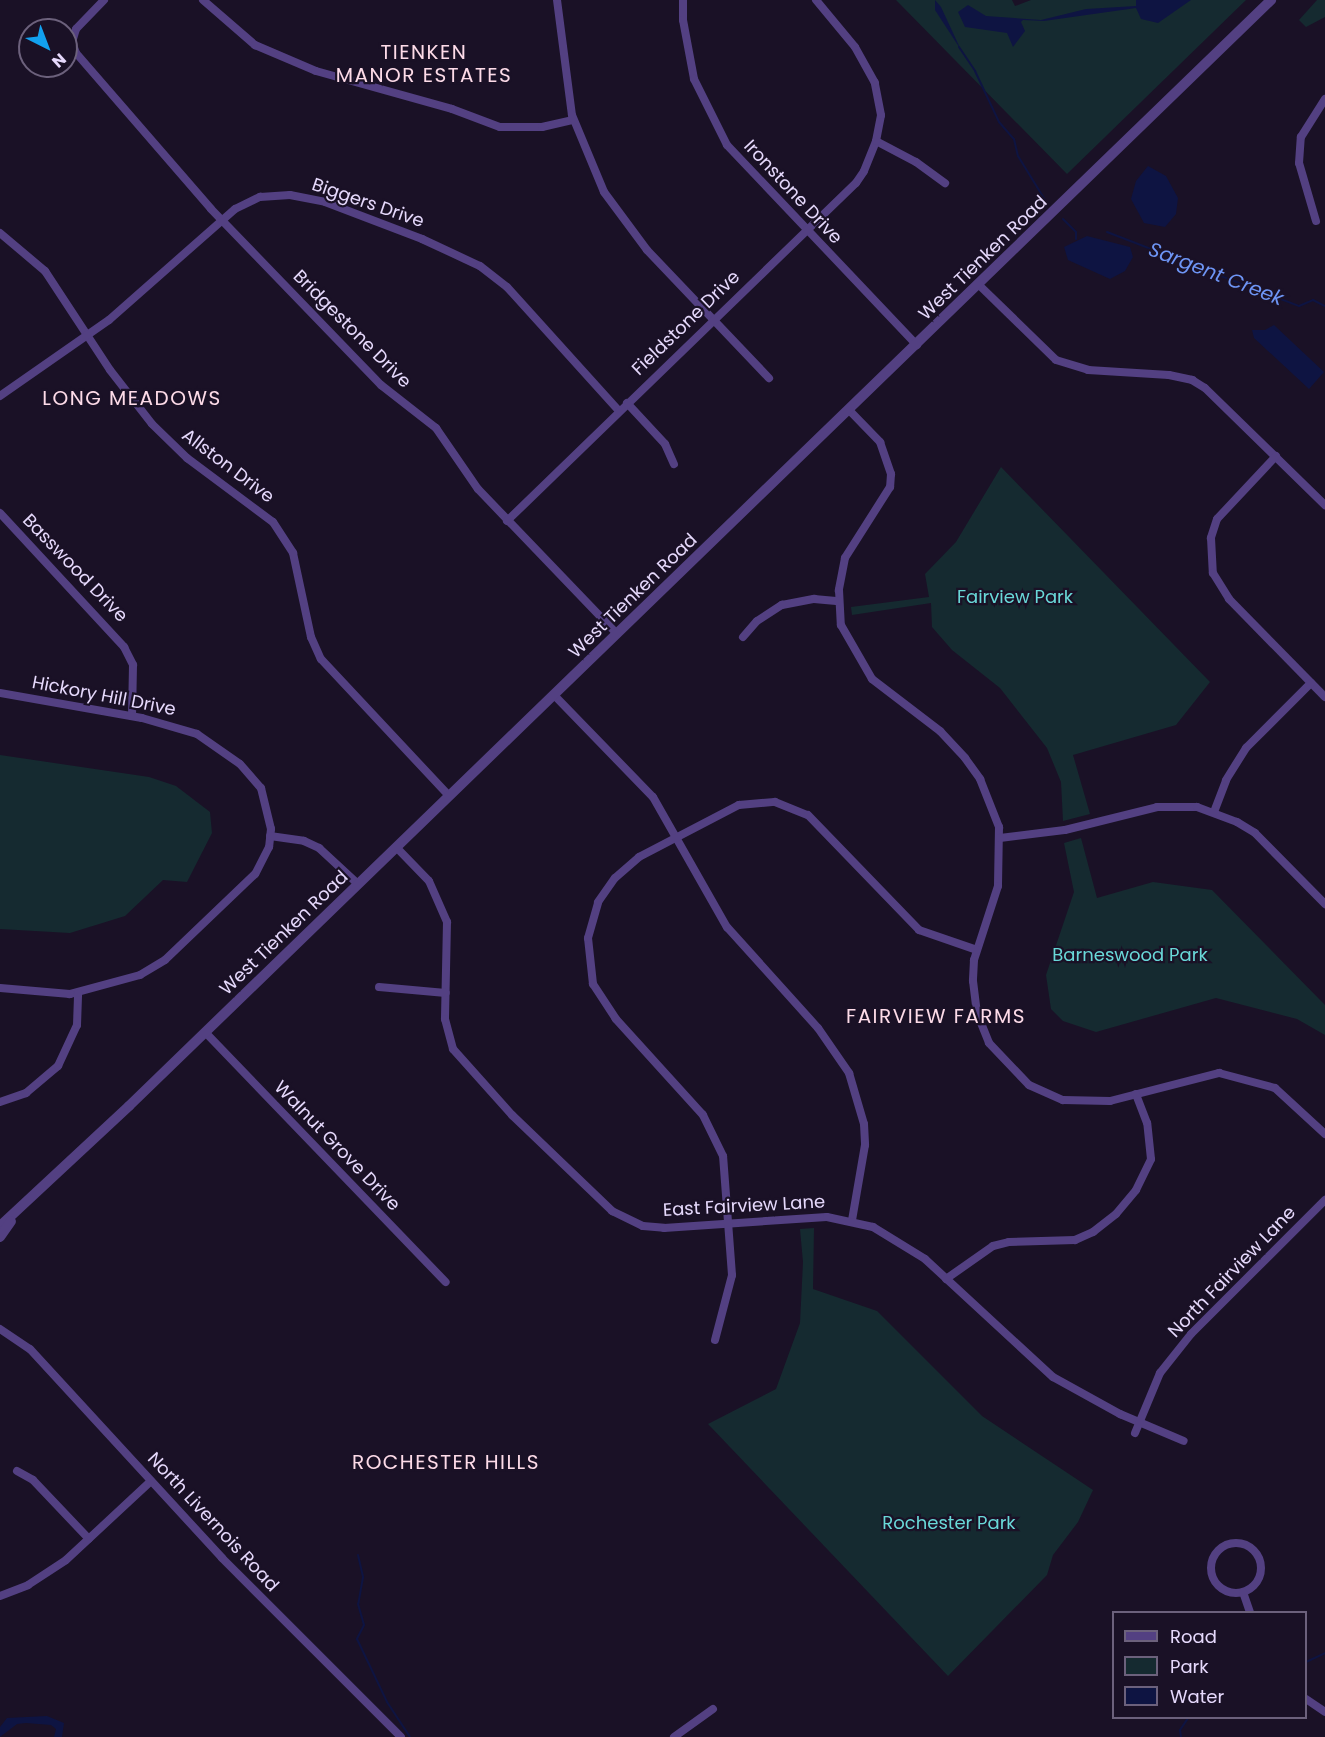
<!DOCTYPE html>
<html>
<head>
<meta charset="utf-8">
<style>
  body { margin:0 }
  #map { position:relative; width:1325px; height:1737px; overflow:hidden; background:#1a1126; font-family:Poppins,sans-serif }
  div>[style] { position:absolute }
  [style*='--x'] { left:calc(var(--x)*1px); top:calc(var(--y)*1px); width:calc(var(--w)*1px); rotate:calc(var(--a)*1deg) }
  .green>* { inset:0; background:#152a30 }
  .water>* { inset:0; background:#0e1442 }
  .stream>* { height:2px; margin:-1px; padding:0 1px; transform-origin:1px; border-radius:1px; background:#0e1442 }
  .minor>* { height:8px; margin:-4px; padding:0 4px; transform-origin:4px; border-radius:4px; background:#534082 }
  .minor>.ring { margin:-4px; padding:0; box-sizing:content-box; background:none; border:8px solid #534082; border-radius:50% }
  .tertiary>* { height:10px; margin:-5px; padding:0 5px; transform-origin:5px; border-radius:5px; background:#534082 }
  span { translate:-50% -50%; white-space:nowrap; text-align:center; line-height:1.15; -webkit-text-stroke:4.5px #1a1126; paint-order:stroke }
  .street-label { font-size:18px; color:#e6d9fc }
  .park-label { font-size:18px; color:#69d8d8 }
  .neighbourhood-label { font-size:20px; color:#fddbe8; letter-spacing:1.5px }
  .water-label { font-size:20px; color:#6e95f5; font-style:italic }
  .legend { position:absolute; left:1112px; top:1611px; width:195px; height:108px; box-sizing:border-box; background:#1a1126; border:2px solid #6c617c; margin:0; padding:8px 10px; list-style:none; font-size:18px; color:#e6d9fc }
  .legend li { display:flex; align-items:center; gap:12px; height:30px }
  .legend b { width:30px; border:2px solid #6c617c }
  .north { position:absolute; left:18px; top:18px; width:60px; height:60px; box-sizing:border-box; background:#1a1126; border:2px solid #6c617c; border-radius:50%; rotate:138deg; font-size:16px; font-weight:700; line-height:24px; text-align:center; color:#e6d9fc }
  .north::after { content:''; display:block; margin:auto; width:21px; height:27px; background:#12a1ef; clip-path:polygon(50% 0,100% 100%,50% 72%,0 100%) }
</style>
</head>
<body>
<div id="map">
  <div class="green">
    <div style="clip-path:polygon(896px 0,1012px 0,1015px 6px,1031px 0,1246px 0,1067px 174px)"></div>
    <div style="clip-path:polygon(1317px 0,1325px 0,1325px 17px,1306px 27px,1299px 20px)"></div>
    <div style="clip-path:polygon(1001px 467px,1210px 682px,1176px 725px,1073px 755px,1090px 814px,1063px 821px,1061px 782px,1047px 748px,1000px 688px,952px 650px,932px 627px,931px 603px,852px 615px,851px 607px,929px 597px,925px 574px,956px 542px)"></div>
    <div style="clip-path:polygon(0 755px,149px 777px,176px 786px,210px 812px,212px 833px,187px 882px,163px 880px,125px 916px,70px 933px,0 929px)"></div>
    <div style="clip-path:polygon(1081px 838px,1097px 898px,1153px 882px,1212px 890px,1325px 1005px,1325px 1035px,1297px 1019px,1216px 998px,1096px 1032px,1063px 1021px,1051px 1009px,1046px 975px,1074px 892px,1064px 843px)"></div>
    <div style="clip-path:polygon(814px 1228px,813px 1289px,877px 1311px,982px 1416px,1093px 1490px,1078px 1522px,1053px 1555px,1047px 1575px,948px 1676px,708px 1424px,776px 1389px,800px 1323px,803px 1262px,800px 1229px)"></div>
  </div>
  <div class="water">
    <div style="clip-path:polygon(935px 0,941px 7px,961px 50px,935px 10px)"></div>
    <div style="clip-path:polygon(1136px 0,1191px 0,1158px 23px,1141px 19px,1136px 8px,1044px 21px,1023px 20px,1021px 22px,1025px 31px,1013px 47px,1007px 33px,965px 27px,958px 12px,968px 5px,986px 16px,1041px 20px,1086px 9px,1136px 6px)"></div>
    <div style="clip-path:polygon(1148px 166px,1166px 176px,1178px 198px,1176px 214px,1165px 227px,1144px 223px,1131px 199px,1136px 181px)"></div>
    <div style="clip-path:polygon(1087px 236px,1130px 247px,1133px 257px,1125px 271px,1110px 279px,1068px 260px,1064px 247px)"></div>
    <div style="clip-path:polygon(1274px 325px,1324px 372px,1309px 389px,1254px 338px,1252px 330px,1265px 330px)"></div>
    <div style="clip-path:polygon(47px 1716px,64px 1723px,62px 1737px,54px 1737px,56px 1729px,51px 1725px,26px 1723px,17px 1724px,0 1737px,0 1727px,7px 1718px)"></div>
  </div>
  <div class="stream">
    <div style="--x:959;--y:47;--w:29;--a:56"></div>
    <div style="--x:975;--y:71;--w:56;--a:64.8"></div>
    <div style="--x:999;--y:122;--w:23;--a:49"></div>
    <div style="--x:1014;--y:139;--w:17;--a:77"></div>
    <div style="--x:1018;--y:156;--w:52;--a:58.5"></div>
    <div style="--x:1063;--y:219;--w:18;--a:45"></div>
    <div style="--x:1076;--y:232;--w:7;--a:90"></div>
    <div style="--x:1107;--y:232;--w:206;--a:21.1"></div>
    <div style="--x:1299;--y:306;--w:15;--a:-23"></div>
    <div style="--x:1313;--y:300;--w:13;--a:27"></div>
    <div style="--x:358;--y:1555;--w:23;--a:77"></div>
    <div style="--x:363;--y:1577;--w:27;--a:100"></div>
    <div style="--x:358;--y:1604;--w:22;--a:74"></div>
    <div style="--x:364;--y:1625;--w:16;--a:117"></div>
    <div style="--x:357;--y:1639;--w:70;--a:64.5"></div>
    <div style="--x:387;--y:1702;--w:42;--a:56.7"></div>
    <div style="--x:1306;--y:1662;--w:21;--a:-25"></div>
    <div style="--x:1220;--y:1718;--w:5;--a:0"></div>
    <div style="--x:1181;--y:1737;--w:7;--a:-98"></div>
    <div style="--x:1180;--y:1730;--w:14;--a:-56"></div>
  </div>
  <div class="minor">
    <div style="--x:104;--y:0;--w:40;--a:134"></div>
    <div style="--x:76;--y:29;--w:14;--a:107"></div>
    <div style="--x:72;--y:42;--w:12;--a:70"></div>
    <div style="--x:76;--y:53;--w:206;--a:49.1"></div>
    <div style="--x:211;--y:209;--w:245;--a:46"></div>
    <div style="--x:381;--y:385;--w:70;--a:38"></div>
    <div style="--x:436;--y:428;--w:74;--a:55.5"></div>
    <div style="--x:478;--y:489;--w:201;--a:46.2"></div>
    <div style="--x:203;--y:0;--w:69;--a:40.9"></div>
    <div style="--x:255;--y:45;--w:66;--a:23.1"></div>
    <div style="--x:316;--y:71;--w:141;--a:15.6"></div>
    <div style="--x:452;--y:109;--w:51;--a:20.6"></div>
    <div style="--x:500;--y:127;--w:42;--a:0"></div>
    <div style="--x:542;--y:127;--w:32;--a:-13"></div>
    <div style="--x:557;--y:0;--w:116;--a:82.6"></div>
    <div style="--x:572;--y:115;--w:83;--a:67.4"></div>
    <div style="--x:604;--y:192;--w:72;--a:53.4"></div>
    <div style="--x:647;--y:250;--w:177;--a:46.4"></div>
    <div style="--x:683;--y:0;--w:20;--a:90"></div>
    <div style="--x:683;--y:20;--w:60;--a:79.4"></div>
    <div style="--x:694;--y:79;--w:74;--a:63.4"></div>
    <div style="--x:727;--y:145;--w:276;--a:46.5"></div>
    <div style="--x:876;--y:141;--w:45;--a:27.7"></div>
    <div style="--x:916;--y:162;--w:36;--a:36"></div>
    <div style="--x:1316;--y:221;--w:60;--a:-106.3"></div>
    <div style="--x:1299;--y:163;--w:26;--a:-86"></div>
    <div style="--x:1301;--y:137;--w:45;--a:-57.7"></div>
    <div style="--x:0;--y:233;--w:59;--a:40.2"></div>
    <div style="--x:45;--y:271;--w:118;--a:56.7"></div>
    <div style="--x:110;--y:370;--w:68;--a:52.1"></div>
    <div style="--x:152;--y:424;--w:49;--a:44.2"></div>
    <div style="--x:187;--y:458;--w:107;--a:36.7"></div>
    <div style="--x:273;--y:522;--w:37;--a:57"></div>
    <div style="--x:293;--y:553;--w:86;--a:77.9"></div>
    <div style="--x:311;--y:637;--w:24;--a:66"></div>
    <div style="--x:321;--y:659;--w:187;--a:46.9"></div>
    <div style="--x:979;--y:285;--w:107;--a:44.2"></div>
    <div style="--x:1056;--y:360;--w:34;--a:17"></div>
    <div style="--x:1088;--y:370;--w:81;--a:3.5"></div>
    <div style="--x:1169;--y:375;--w:24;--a:12"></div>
    <div style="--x:1192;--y:380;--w:15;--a:32"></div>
    <div style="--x:1205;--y:388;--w:168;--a:44.3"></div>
    <div style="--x:0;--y:396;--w:133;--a:-34.9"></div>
    <div style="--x:109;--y:320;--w:168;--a:-41.4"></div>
    <div style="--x:235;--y:209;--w:28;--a:-26"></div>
    <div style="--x:260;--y:197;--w:30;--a:-4"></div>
    <div style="--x:290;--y:195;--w:36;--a:11"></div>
    <div style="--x:325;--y:202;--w:104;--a:20.9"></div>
    <div style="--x:422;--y:239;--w:64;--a:25"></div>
    <div style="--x:480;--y:266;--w:34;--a:38"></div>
    <div style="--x:507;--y:287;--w:167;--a:47.9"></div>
    <div style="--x:627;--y:403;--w:56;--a:47.2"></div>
    <div style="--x:665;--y:444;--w:22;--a:66"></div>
    <div style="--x:849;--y:410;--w:45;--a:45.9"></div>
    <div style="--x:880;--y:442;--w:34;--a:71"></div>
    <div style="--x:891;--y:474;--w:13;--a:94"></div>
    <div style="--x:890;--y:487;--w:84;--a:122.4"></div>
    <div style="--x:845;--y:558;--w:33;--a:101"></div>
    <div style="--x:839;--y:590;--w:35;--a:87"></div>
    <div style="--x:841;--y:625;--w:62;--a:60.1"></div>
    <div style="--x:872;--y:679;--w:86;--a:37.4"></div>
    <div style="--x:940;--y:731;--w:37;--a:47"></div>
    <div style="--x:965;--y:758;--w:26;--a:54"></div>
    <div style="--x:980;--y:779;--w:52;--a:68.4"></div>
    <div style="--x:999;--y:827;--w:59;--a:91"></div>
    <div style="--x:998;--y:886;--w:78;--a:108"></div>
    <div style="--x:974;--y:960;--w:21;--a:93"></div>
    <div style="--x:973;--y:981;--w:32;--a:83"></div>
    <div style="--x:977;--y:1013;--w:32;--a:68"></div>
    <div style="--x:989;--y:1043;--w:58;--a:46.4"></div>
    <div style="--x:1029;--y:1085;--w:37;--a:24"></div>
    <div style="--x:1063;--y:1100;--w:47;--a:1.2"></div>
    <div style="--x:1110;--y:1101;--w:113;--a:-14.4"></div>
    <div style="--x:1219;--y:1073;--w:58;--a:15"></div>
    <div style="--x:1275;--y:1088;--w:68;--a:42.6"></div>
    <div style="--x:1276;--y:456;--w:86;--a:133.1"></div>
    <div style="--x:1217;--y:519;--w:20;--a:108"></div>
    <div style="--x:1211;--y:538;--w:35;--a:87"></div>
    <div style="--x:1213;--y:573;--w:31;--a:58"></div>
    <div style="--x:1229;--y:599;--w:137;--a:45.6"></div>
    <div style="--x:0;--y:513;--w:183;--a:47.2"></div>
    <div style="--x:124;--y:647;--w:20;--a:63"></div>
    <div style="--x:133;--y:665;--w:51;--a:91.1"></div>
    <div style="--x:507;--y:521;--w:486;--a:-44.1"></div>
    <div style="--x:856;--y:183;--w:14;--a:-56"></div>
    <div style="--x:864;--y:171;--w:32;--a:-68"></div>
    <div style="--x:876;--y:141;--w:26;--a:-79"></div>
    <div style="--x:881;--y:115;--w:33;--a:-101"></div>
    <div style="--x:875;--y:83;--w:41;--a:-119.1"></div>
    <div style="--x:855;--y:47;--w:61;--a:-129.7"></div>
    <div style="--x:743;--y:637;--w:21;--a:-49"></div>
    <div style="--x:757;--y:621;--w:30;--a:-33"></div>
    <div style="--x:782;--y:605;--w:33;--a:-11"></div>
    <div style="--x:814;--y:599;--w:25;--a:5"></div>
    <div style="--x:0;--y:693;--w:144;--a:10"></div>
    <div style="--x:142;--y:718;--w:57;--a:16.2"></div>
    <div style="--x:197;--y:734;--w:52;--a:34.9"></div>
    <div style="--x:240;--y:764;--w:32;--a:49"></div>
    <div style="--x:261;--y:788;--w:42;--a:76.3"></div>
    <div style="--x:271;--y:829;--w:18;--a:96"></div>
    <div style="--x:269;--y:847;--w:30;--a:117"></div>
    <div style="--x:255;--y:874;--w:124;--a:136.3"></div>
    <div style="--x:165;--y:960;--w:29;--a:149"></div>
    <div style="--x:140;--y:975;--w:73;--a:164.8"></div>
    <div style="--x:70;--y:994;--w:70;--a:-175.1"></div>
    <div style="--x:554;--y:695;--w:142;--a:45.9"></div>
    <div style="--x:653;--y:797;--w:150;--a:60.4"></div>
    <div style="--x:727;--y:927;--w:136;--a:48"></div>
    <div style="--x:818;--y:1028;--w:55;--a:55.4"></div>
    <div style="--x:849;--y:1073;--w:53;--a:73.6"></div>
    <div style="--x:864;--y:1124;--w:21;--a:87"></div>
    <div style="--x:865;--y:1145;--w:76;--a:99.8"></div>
    <div style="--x:1214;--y:812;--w:34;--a:-69"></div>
    <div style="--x:1226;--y:780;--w:38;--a:-58"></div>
    <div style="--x:1246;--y:748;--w:92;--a:-45"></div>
    <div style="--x:270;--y:836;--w:34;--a:8"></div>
    <div style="--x:304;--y:841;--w:17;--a:25"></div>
    <div style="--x:319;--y:848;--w:53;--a:42.7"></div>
    <div style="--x:1000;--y:838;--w:65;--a:-7"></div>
    <div style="--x:1065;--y:830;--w:95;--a:-14"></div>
    <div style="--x:1157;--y:807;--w:40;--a:0"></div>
    <div style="--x:1197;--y:807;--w:43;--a:20.6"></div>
    <div style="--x:1237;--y:822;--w:21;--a:31"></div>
    <div style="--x:1255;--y:833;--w:100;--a:45.4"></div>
    <div style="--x:396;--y:847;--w:47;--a:45.9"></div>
    <div style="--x:429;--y:881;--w:45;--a:66.3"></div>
    <div style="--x:447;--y:922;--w:97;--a:91.2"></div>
    <div style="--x:445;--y:1019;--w:31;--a:75"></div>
    <div style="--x:453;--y:1049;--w:89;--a:48.2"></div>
    <div style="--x:512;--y:1115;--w:139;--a:43.8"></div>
    <div style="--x:612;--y:1211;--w:34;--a:26"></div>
    <div style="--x:643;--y:1226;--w:21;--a:5"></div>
    <div style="--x:664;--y:1228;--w:163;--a:-3.9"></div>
    <div style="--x:827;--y:1217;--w:47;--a:12.3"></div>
    <div style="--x:873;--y:1227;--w:61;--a:31.6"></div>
    <div style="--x:925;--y:1259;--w:174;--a:42.7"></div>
    <div style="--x:1053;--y:1377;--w:77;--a:28.9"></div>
    <div style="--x:1120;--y:1414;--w:69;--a:22.9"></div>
    <div style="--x:379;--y:987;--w:67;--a:5.1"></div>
    <div style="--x:205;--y:1032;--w:347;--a:46.1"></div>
    <div style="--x:0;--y:1102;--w:28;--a:-19"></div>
    <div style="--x:26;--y:1093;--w:42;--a:-40.2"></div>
    <div style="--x:58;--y:1066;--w:45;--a:-65.1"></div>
    <div style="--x:77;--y:1025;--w:32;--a:-88"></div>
    <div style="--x:946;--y:1279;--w:57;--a:-35.1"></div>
    <div style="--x:993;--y:1246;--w:16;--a:-14"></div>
    <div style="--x:1009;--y:1242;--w:66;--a:-1.7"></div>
    <div style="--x:1075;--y:1240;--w:20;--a:-24"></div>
    <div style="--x:1093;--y:1232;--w:29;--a:-38"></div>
    <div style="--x:1116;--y:1214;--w:31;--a:-50"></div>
    <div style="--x:1136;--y:1190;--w:34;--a:-64"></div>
    <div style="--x:1151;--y:1159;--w:36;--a:-96"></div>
    <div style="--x:1147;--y:1123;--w:31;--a:-111"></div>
    <div style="--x:0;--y:1329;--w:36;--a:34"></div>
    <div style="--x:30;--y:1349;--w:284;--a:47.4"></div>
    <div style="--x:222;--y:1558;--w:253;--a:45"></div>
    <div style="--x:715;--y:1340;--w:67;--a:-75.3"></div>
    <div style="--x:732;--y:1275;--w:119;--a:-94.3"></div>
    <div style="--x:723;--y:1156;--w:46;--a:-116"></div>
    <div style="--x:703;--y:1115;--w:130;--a:-132.2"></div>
    <div style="--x:616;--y:1019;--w:42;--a:-123.3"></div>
    <div style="--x:593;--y:984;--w:46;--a:-96.2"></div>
    <div style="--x:588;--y:938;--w:37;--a:-74"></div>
    <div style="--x:598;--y:902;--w:29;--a:-55"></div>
    <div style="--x:615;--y:878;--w:32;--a:-41"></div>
    <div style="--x:639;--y:857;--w:113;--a:-27.5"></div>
    <div style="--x:739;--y:805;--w:36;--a:-5"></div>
    <div style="--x:775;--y:802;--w:35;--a:22"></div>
    <div style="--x:808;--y:815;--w:160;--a:46"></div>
    <div style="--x:919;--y:930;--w:61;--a:19"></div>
    <div style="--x:1135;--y:1433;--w:65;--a:-67.4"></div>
    <div style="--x:1160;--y:1373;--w:50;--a:-51.5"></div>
    <div style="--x:1191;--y:1334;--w:190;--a:-45"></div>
    <div style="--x:17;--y:1471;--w:18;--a:29"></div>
    <div style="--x:33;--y:1480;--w:81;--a:46.5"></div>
    <div class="ring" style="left:1211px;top:1543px;width:42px;height:42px"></div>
    <div style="--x:1243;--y:1592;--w:21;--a:71"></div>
    <div style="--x:0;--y:1596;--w:30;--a:-21"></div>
    <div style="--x:28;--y:1585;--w:45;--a:-33.3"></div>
    <div style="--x:66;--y:1560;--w:116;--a:-42.9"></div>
    <div style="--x:1306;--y:1699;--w:23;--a:34"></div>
    <div style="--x:674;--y:1737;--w:48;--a:-35.7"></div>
  </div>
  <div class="tertiary">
    <div style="--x:0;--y:1226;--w:176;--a:-42.9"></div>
    <div style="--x:129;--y:1106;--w:1590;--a:-44.08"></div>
    <div style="--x:0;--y:1237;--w:19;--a:-55"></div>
  </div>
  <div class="street-label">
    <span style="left:793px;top:192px;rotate:47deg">Ironstone Drive</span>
    <span style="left:368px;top:203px;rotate:19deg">Biggers Drive</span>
    <span style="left:983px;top:258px;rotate:-44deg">West Tienken Road</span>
    <span style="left:686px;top:323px;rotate:-44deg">Fieldstone Drive</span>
    <span style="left:352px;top:329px;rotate:45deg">Bridgestone Drive</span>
    <span style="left:228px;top:466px;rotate:37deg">Allston Drive</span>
    <span style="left:75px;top:568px;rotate:46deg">Basswood Drive</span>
    <span style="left:633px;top:596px;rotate:-44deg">West Tienken Road</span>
    <span style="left:104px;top:696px;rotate:11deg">Hickory Hill Drive</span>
    <span style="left:284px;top:933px;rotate:-44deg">West Tienken Road</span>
    <span style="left:337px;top:1146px;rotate:46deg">Walnut Grove Drive</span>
    <span style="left:744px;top:1206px;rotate:-3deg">East Fairview Lane</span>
    <span style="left:1232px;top:1272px;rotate:-46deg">North Fairview Lane</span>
    <span style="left:213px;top:1522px;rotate:47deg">North Livernois Road</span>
  </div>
  <div class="park-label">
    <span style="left:1015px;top:597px">Fairview Park</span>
    <span style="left:1130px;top:955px">Barneswood Park</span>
    <span style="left:949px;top:1523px">Rochester Park</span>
  </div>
  <div class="neighbourhood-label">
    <span style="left:424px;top:64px">TIENKEN<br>MANOR ESTATES</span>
    <span style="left:132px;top:398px">LONG MEADOWS</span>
    <span style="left:936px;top:1016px">FAIRVIEW FARMS</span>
    <span style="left:446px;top:1462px">ROCHESTER HILLS</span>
  </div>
  <div class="water-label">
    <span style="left:1216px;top:274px;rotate:21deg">Sargent Creek</span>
  </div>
  <ul class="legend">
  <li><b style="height:8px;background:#534082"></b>Road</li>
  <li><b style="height:16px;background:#152a30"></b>Park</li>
  <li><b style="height:16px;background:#0e1442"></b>Water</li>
  </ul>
  <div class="north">N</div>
</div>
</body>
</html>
